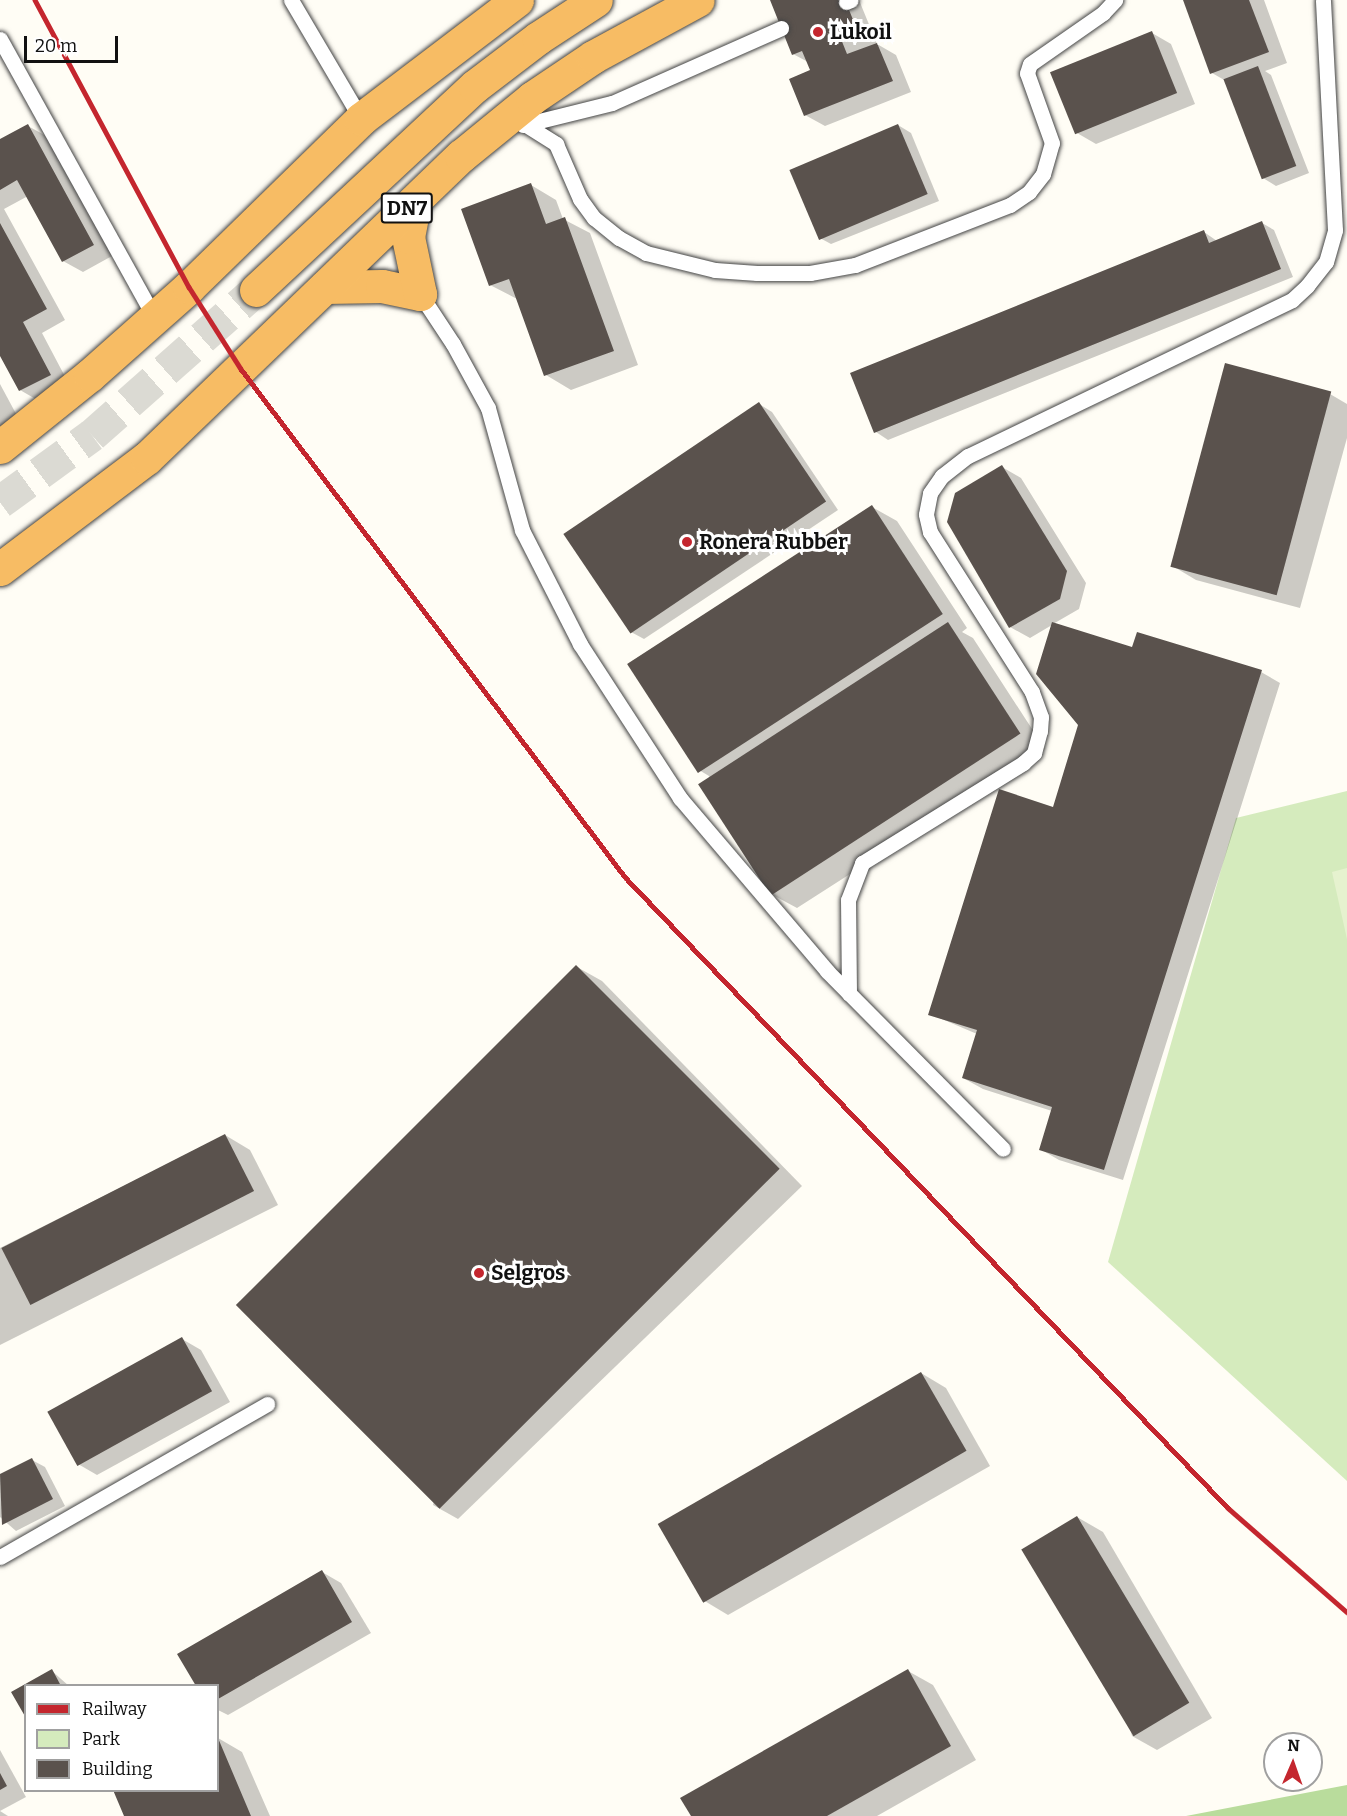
<!DOCTYPE html>
<html>
<head>
<meta charset="utf-8">
<style>
  body { margin:0 }
  #map { position:relative; width:1347px; height:1816px; overflow:hidden; background:#fffdf5; font-family:Bitter,serif }
  div>[style] { position:absolute }
  [style*='--x'] { left:calc(var(--x)*1px); top:calc(var(--y)*1px); width:calc(var(--w)*1px); rotate:calc(var(--a)*1deg) }
  .green>* { inset:0; background:#d5ebbd }
  .forest>* { inset:0; background:#b9dc9c }
  .pitch>* { inset:0; background:#e6f2cf }
  .shadow>* { inset:0; background:#0003 }
  .building>* { inset:0; background:#5a524d; transform-origin:0 0 }
  .trunk-tunnel>* { height:33px; margin-top:-16.5px; transform-origin:0; background:repeating-linear-gradient(90deg,#dbdad3 0 33px,transparent 0 49px) }
  .roads { filter:drop-shadow(0 0 2px #444) drop-shadow(0 0 2px #444) }
  .service>* { height:15px; margin:-7.5px; padding:0 7.5px; transform-origin:7.5px; border-radius:7.5px; background:#fff }
  .trunk>* { height:33px; margin:-16.5px; padding:0 16.5px; transform-origin:16.5px; border-radius:16.5px; background:#f7bc64 }
  .rail>* { height:4.5px; margin:-2.25px; padding:0 2.25px; transform-origin:2.25px; border-radius:2.25px; background:#c4262e }
  .dots>* { width:16px; height:16px; translate:-50% -50%; box-sizing:border-box; border:3px solid #fff; border-radius:50% }
  span { translate:-50% -50%; white-space:nowrap; text-align:center; line-height:1.15; -webkit-text-stroke:6px #fff; paint-order:stroke }
  .shield-label span { padding:2px 4px; background:#fff; border:2px solid; border-radius:4px; -webkit-text-stroke-width:0 }
  .shield-label { font-size:20px; color:#111; font-weight:700 }
  .poi-label { font-size:21px; color:#111; font-weight:700 }
  .left { translate:0 -50%; text-align:left }
  .legend { position:absolute; left:24px; top:1684px; width:195px; height:108px; box-sizing:border-box; background:#fff; border:2px solid #a0a0a0; margin:0; padding:8px 10px; list-style:none; font-size:18px; color:#111 }
  .legend li { display:flex; align-items:center; gap:12px; height:30px }
  .legend b { width:30px; border:2px solid #a0a0a0 }
  .north { position:absolute; left:1263px; top:1732px; width:60px; height:60px; box-sizing:border-box; background:#fff; border:2px solid #a0a0a0; border-radius:50%; rotate:2deg; font-size:16px; font-weight:700; line-height:24px; text-align:center; color:#111 }
  .north::after { content:''; display:block; margin:auto; width:21px; height:27px; background:#c4262e; clip-path:polygon(50% 0,100% 100%,50% 72%,0 100%) }
  .scale { position:absolute; left:24px; top:36px; width:94px; height:27px; box-sizing:border-box; border:3px solid #111; border-top:0; padding-left:8px; font-size:18px; line-height:21px; white-space:nowrap; color:#111; -webkit-text-stroke:4px #fff; paint-order:stroke }
</style>
</head>
<body>
<div id="map">
  <div class="green">
    <div style="clip-path:polygon(1347px 791px,1347px 1481px,1108px 1262px,1236px 818px)"></div>
  </div>
  <div class="forest">
    <div style="clip-path:polygon(1347px 1785px,1347px 1816px,1186px 1816px)"></div>
  </div>
  <div class="pitch">
    <div style="clip-path:polygon(1347px 868px,1347px 939px,1332px 872px)"></div>
  </div>
  <div class="shadow">
    <div style="clip-path:polygon(772px 0,859px 0,877px 44px,896px 55px,911px 92px,825px 126px,805px 115px,812px 71px,808px 62px,793px 54px)"></div>
    <div style="clip-path:polygon(1184px 0,1264px 0,1287px 63px,1265px 71px,1271px 75px,1309px 173px,1276px 186px,1263px 178px,1226px 81px,1212px 73px)"></div>
    <div style="clip-path:polygon(1152px 33px,1171px 44px,1195px 104px,1096px 144px,1077px 133px)"></div>
    <div style="clip-path:polygon(898px 125px,911px 133px,939px 201px,831px 244px,818px 237px)"></div>
    <div style="clip-path:polygon(28px 126px,48px 137px,112px 256px,83px 272px,63px 261px,28px 196px,4px 209px,65px 320px,42px 333px,70px 386px,39px 401px,20px 390px,0 353px,0 141px)"></div>
    <div style="clip-path:polygon(531px 185px,556px 200px,563px 219px,590px 233px,638px 365px,571px 390px,546px 375px,517px 299px,490px 285px)"></div>
    <div style="clip-path:polygon(1262px 223px,1274px 230px,1293px 277px,888px 440px,876px 432px,852px 374px,1204px 232px,1217px 241px)"></div>
    <div style="clip-path:polygon(0 384px,21px 423px,0 437px)"></div>
    <div style="clip-path:polygon(1330px 394px,1347px 404px,1347px 438px,1300px 608px,1196px 580px,1171px 565px)"></div>
    <div style="clip-path:polygon(759px 404px,772px 412px,838px 510px,644px 639px,631px 632px)"></div>
    <div style="clip-path:polygon(1002px 467px,1021px 478px,1086px 583px,1079px 609px,1053px 624px,1133px 649px,1261px 672px,1280px 683px,1123px 1180px,1059px 1160px,1040px 1149px,1052px 1111px,983px 1089px,963px 1078px,977px 1034px,930px 1014px,1054px 809px,1080px 725px,1052px 625px,1030px 638px,1010px 627px)"></div>
    <div style="clip-path:polygon(872px 507px,897px 521px,967px 628px,962px 632px,973px 638px,1045px 749px,797px 908px,771px 894px,709px 776px,699px 770px,629px 663px)"></div>
    <div style="clip-path:polygon(577px 967px,602px 981px,802px 1186px,458px 1519px,433px 1505px)"></div>
    <div style="clip-path:polygon(225px 1135px,250px 1150px,278px 1205px,0 1345px,0 1248px)"></div>
    <div style="clip-path:polygon(182px 1339px,201px 1350px,230px 1402px,97px 1475px,78px 1464px)"></div>
    <div style="clip-path:polygon(921px 1373px,946px 1388px,990px 1466px,728px 1615px,703px 1600px)"></div>
    <div style="clip-path:polygon(32px 1460px,45px 1467px,65px 1506px,16px 1531px,0 1517px,0 1476px)"></div>
    <div style="clip-path:polygon(1077px 1517px,1103px 1532px,1212px 1718px,1157px 1750px,1132px 1736px)"></div>
    <div style="clip-path:polygon(322px 1572px,341px 1583px,371px 1633px,228px 1715px,218px 1710px,218px 1686px)"></div>
    <div style="clip-path:polygon(52px 1671px,69px 1686px,26px 1686px)"></div>
    <div style="clip-path:polygon(908px 1671px,933px 1685px,976px 1760px,877px 1816px,692px 1816px)"></div>
    <div style="clip-path:polygon(218px 1738px,242px 1752px,270px 1816px,126px 1816px,218px 1790px)"></div>
    <div style="clip-path:polygon(0 1750px,26px 1797px,0 1811px)"></div>
    <div style="clip-path:polygon(0 1811px,8px 1816px,0 1816px)"></div>
  </div>
  <div class="building">
    <div style="clip-path:polygon(770px 0,845px 0,858px 32px,841px 39px,847px 54px,877px 43px,893px 81px,804px 116px,789px 79px,810px 70px,802px 51px,792px 55px)"></div>
    <div style="clip-path:polygon(1183px 0,1249px 0,1269px 52px,1210px 74px)"></div>
    <div style="left:1152px;top:31px;width:67px;height:110px;rotate:68deg"></div>
    <div style="left:1258px;top:66px;width:107px;height:37px;rotate:69deg"></div>
    <div style="clip-path:polygon(28px 124px,94px 245px,62px 262px,17px 180px,0 190px,0 139px)"></div>
    <div style="left:898px;top:124px;width:76px;height:118px;rotate:67deg"></div>
    <div style="clip-path:polygon(531px 183px,546px 224px,565px 217px,614px 351px,544px 376px,509px 279px,489px 286px,461px 209px)"></div>
    <div style="clip-path:polygon(1262px 221px,1281px 269px,874px 433px,850px 373px,1204px 230px,1209px 243px)"></div>
    <div style="clip-path:polygon(0 223px,47px 309px,23px 322px,51px 375px,19px 391px,0 356px)"></div>
    <div style="left:1225px;top:363px;width:110px;height:211px;rotate:15deg"></div>
    <div style="left:759px;top:402px;width:120px;height:236px;rotate:56deg"></div>
    <div style="clip-path:polygon(1002px 465px,1067px 571px,1060px 599px,1009px 628px,947px 522px,955px 493px)"></div>
    <div style="left:872px;top:505px;width:130px;height:292px;rotate:57deg"></div>
    <div style="left:948px;top:622px;width:133px;height:298px;rotate:57deg"></div>
    <div style="clip-path:polygon(1052px 622px,1132px 647px,1137px 632px,1262px 670px,1104px 1170px,1039px 1150px,1052px 1107px,962px 1078px,977px 1030px,928px 1015px,999px 789px,1053px 807px,1078px 725px,1036px 674px)"></div>
    <div style="left:576px;top:965px;width:288px;height:481px;rotate:45deg"></div>
    <div style="left:225px;top:1134px;width:64px;height:251px;rotate:63deg"></div>
    <div style="left:182px;top:1337px;width:62px;height:154px;rotate:61deg"></div>
    <div style="left:921px;top:1372px;width:91px;height:304px;rotate:60deg"></div>
    <div style="clip-path:polygon(32px 1458px,53px 1499px,2px 1525px,0 1474px)"></div>
    <div style="left:1077px;top:1516px;width:218px;height:65px;rotate:59deg"></div>
    <div style="clip-path:polygon(322px 1570px,352px 1622px,218px 1699px,218px 1686px,196px 1686px,177px 1654px)"></div>
    <div style="clip-path:polygon(52px 1669px,61px 1686px,26px 1686px,26px 1718px,11px 1692px)"></div>
    <div style="clip-path:polygon(908px 1669px,951px 1746px,827px 1816px,691px 1816px,680px 1798px)"></div>
    <div style="clip-path:polygon(218px 1738px,251px 1816px,124px 1816px,113px 1790px,218px 1790px)"></div>
    <div style="clip-path:polygon(0 1773px,7px 1786px,0 1790px)"></div>
  </div>
  <div class="trunk-tunnel">
    <div style="--x:0;--y:502;--w:114;--a:-36.1"></div>
    <div style="--x:92;--y:435;--w:219;--a:-41.5"></div>
  </div>
  <div class="roads">
    <div class="service">
      <div style="--x:291;--y:0;--w:138;--a:59.5"></div>
      <div style="--x:846;--y:2;--w:5;--a:-22"></div>
      <div style="--x:0;--y:39;--w:318;--a:61"></div>
      <div style="--x:523;--y:125;--w:92;--a:-13.9"></div>
      <div style="--x:612;--y:103;--w:185;--a:-23.9"></div>
      <div style="--x:526;--y:125;--w:36;--a:32"></div>
      <div style="--x:556;--y:144;--w:60;--a:66.4"></div>
      <div style="--x:580;--y:199;--w:24;--a:54"></div>
      <div style="--x:594;--y:218;--w:32;--a:39"></div>
      <div style="--x:619;--y:238;--w:31;--a:29"></div>
      <div style="--x:646;--y:253;--w:71;--a:13.8"></div>
      <div style="--x:715;--y:270;--w:42;--a:4.1"></div>
      <div style="--x:757;--y:273;--w:53;--a:0"></div>
      <div style="--x:810;--y:273;--w:46;--a:-10.1"></div>
      <div style="--x:855;--y:265;--w:166;--a:-21.2"></div>
      <div style="--x:1010;--y:205;--w:23;--a:-34"></div>
      <div style="--x:1029;--y:192;--w:23;--a:-52"></div>
      <div style="--x:1043;--y:174;--w:32;--a:-74"></div>
      <div style="--x:1052;--y:143;--w:74;--a:-109.7"></div>
      <div style="--x:1027;--y:73;--w:9;--a:-72"></div>
      <div style="--x:1030;--y:64;--w:89;--a:-34.9"></div>
      <div style="--x:1103;--y:13;--w:18;--a:-47"></div>
      <div style="--x:420;--y:294;--w:60;--a:56.6"></div>
      <div style="--x:453;--y:344;--w:73;--a:61.3"></div>
      <div style="--x:488;--y:408;--w:127;--a:74.4"></div>
      <div style="--x:522;--y:530;--w:128;--a:63"></div>
      <div style="--x:580;--y:644;--w:184;--a:57"></div>
      <div style="--x:680;--y:798;--w:227;--a:49.6"></div>
      <div style="--x:827;--y:971;--w:250;--a:45.3"></div>
      <div style="--x:849;--y:994;--w:94;--a:-90.6"></div>
      <div style="--x:848;--y:900;--w:40;--a:-69"></div>
      <div style="--x:862;--y:863;--w:190;--a:-31.8"></div>
      <div style="--x:1023;--y:763;--w:15;--a:-42"></div>
      <div style="--x:1034;--y:753;--w:23;--a:-75"></div>
      <div style="--x:1040;--y:731;--w:14;--a:-86"></div>
      <div style="--x:1041;--y:717;--w:27;--a:-110"></div>
      <div style="--x:1032;--y:692;--w:190;--a:-122.5"></div>
      <div style="--x:930;--y:532;--w:18;--a:-103"></div>
      <div style="--x:926;--y:514;--w:21;--a:-79"></div>
      <div style="--x:930;--y:493;--w:21;--a:-55"></div>
      <div style="--x:942;--y:476;--w:33;--a:-38"></div>
      <div style="--x:968;--y:456;--w:360;--a:-25.7"></div>
      <div style="--x:1292;--y:300;--w:21;--a:-43"></div>
      <div style="--x:1307;--y:286;--w:31;--a:-52"></div>
      <div style="--x:1326;--y:262;--w:33;--a:-74"></div>
      <div style="--x:1335;--y:230;--w:230;--a:-93"></div>
      <div style="--x:0;--y:1557;--w:308;--a:-29.8"></div>
    </div>
    <div class="trunk">
      <div style="--x:325;--y:287;--w:57;--a:-1"></div>
      <div style="--x:382;--y:286;--w:39;--a:12"></div>
      <div style="--x:420;--y:294;--w:58;--a:-101.9"></div>
      <div style="--x:408;--y:237;--w:37;--a:-79"></div>
      <div style="--x:256;--y:290;--w:299;--a:-43"></div>
      <div style="--x:475;--y:86;--w:79;--a:-37.3"></div>
      <div style="--x:538;--y:38;--w:69;--a:-33.2"></div>
      <div style="--x:0;--y:447;--w:115;--a:-38.7"></div>
      <div style="--x:90;--y:375;--w:132;--a:-41.6"></div>
      <div style="--x:189;--y:287;--w:240;--a:-44.3"></div>
      <div style="--x:361;--y:119;--w:196;--a:-37.3"></div>
      <div style="--x:0;--y:569;--w:184;--a:-37.1"></div>
      <div style="--x:147;--y:458;--w:436;--a:-43.9"></div>
      <div style="--x:461;--y:156;--w:92;--a:-39.2"></div>
      <div style="--x:532;--y:98;--w:73;--a:-33.9"></div>
      <div style="--x:593;--y:57;--w:119;--a:-28.5"></div>
    </div>
  </div>
  <div class="rail">
    <div style="--x:35;--y:0;--w:326;--a:61.8"></div>
    <div style="--x:189;--y:287;--w:97;--a:57.6"></div>
    <div style="--x:241;--y:369;--w:637;--a:52.91"></div>
    <div style="--x:625;--y:877;--w:873;--a:46.3"></div>
    <div style="--x:1228;--y:1508;--w:158;--a:41.2"></div>
  </div>
  <div class="dots">
    <div style="left:818px;top:32px;background:#c4262e"></div>
    <div style="left:687px;top:542px;background:#c4262e"></div>
    <div style="left:479px;top:1273px;background:#c4262e"></div>
  </div>
  <div class="shield-label">
    <span style="left:407px;top:208px">DN7</span>
  </div>
  <div class="poi-label">
    <span class="left" style="left:830px;top:32px">Lukoil</span>
    <span class="left" style="left:699px;top:542px">Ronera Rubber</span>
    <span class="left" style="left:491px;top:1273px">Selgros</span>
  </div>
  <ul class="legend">
  <li><b style="height:8px;background:#c4262e"></b>Railway</li>
  <li><b style="height:16px;background:#d5ebbd"></b>Park</li>
  <li><b style="height:16px;background:#5a524d"></b>Building</li>
  </ul>
  <div class="north">N</div>
  <div class="scale">20 m</div>
</div>
</body>
</html>
